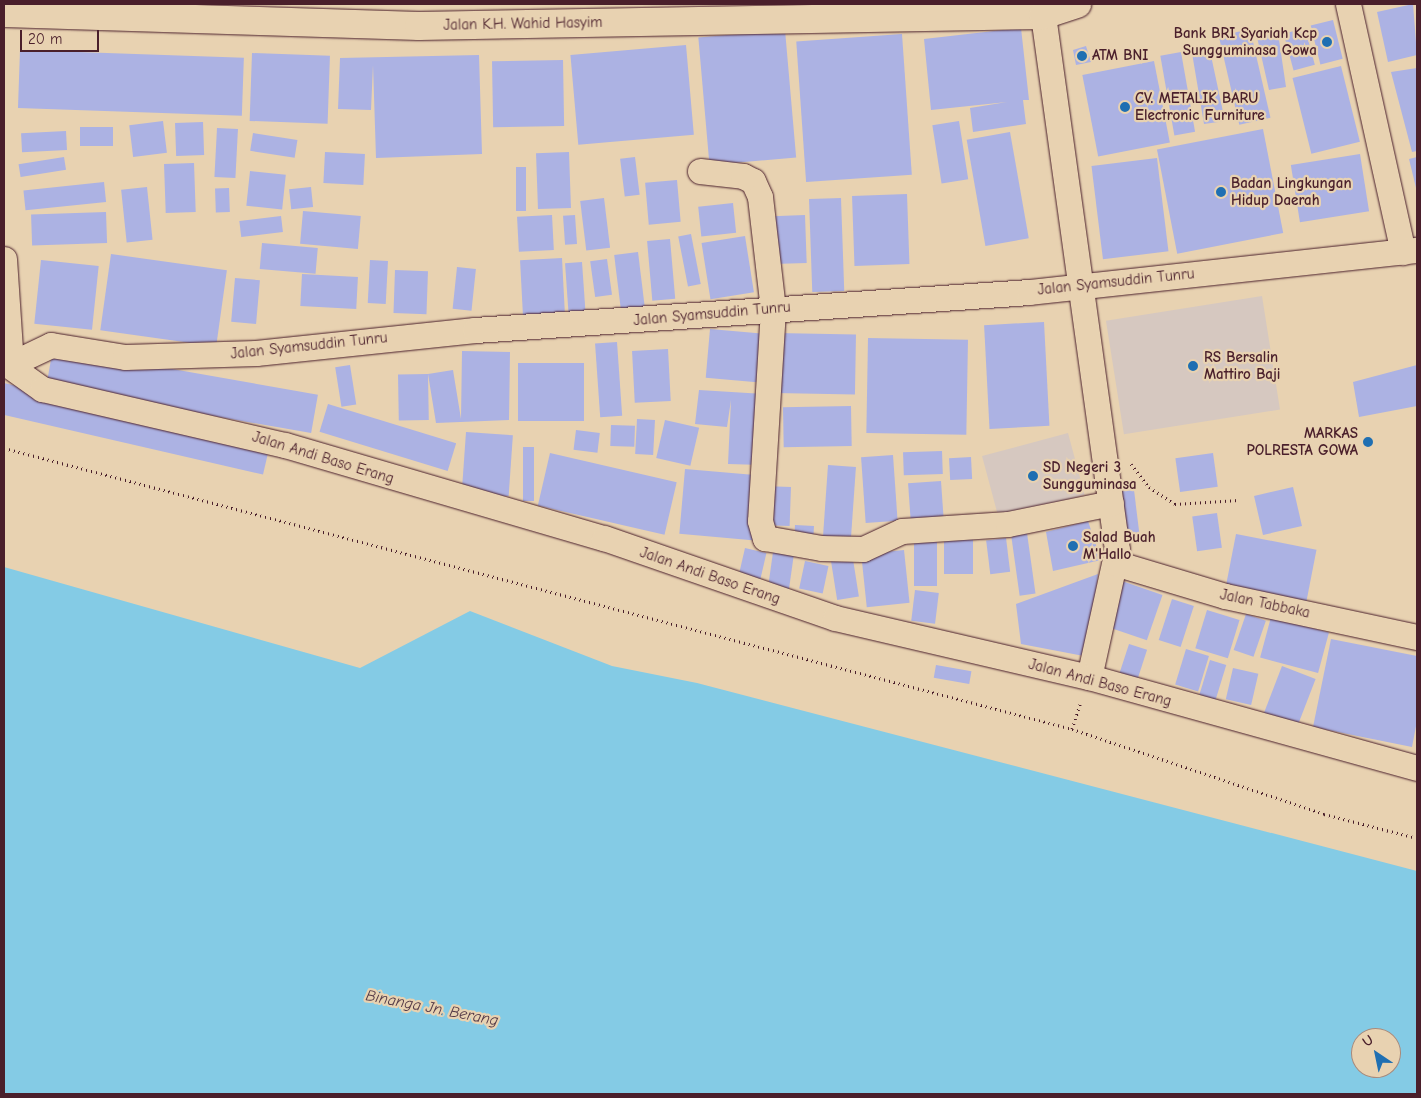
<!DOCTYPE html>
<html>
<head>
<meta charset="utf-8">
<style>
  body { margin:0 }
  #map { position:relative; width:1421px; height:1098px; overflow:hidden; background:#e8d2b1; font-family:"Comic Neue",sans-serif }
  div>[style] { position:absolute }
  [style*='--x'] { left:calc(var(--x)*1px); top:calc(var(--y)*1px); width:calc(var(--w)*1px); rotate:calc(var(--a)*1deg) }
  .built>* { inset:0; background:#d6c8c0; transform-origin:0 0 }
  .water>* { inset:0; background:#84cbe5 }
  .building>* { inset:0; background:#acb2e3; transform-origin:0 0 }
  .path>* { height:3px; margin-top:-1.5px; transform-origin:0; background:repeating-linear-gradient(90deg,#4a1f2b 0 1px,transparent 0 5px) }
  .roads { filter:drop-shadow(0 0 1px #4a1f2b) drop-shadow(0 0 1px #4a1f2b) }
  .street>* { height:25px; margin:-12.5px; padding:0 12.5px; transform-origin:12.5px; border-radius:12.5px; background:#e8d2b1 }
  .highway>* { height:28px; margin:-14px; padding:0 14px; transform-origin:14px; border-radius:14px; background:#e8d2b1 }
  .dots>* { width:14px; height:14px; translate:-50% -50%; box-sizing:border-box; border:2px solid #e8d2b1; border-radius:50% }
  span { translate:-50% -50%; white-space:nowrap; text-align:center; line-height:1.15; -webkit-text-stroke:4.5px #e8d2b1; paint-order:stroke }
  .street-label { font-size:15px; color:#4a1f2b }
  .poi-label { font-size:15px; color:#4a1f2b; font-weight:700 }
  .right { translate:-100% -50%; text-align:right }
  .left { translate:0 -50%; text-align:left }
  .water-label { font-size:16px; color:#533947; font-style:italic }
  .frame { position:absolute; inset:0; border:5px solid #4a1f2b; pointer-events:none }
  .north { position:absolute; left:1351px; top:1028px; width:50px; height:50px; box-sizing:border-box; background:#e8d2b1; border:1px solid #a98a7b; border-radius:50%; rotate:326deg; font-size:14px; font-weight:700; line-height:20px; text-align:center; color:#4a1f2b }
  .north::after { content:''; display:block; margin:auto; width:18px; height:22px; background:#1f6fb2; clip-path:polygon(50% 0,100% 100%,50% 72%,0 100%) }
  .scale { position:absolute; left:20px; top:30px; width:79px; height:22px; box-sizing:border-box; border:2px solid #4a1f2b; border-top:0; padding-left:6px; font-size:15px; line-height:18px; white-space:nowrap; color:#4a1f2b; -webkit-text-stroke:4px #e8d2b1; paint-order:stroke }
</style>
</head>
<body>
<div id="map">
  <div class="built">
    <div style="left:1262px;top:296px;width:115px;height:158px;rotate:81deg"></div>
    <div style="left:1068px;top:433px;width:64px;height:89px;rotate:75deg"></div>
  </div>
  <div class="water">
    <div style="clip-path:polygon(evenodd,4px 567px,360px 668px,470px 611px,612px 666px,697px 683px,1417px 871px,1417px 1094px,4px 1094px,4px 567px,1361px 1038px,1391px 1038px,1391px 1068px,1361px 1068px,1361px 1038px)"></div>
  </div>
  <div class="building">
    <div style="clip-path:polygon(1413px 4px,1417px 55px,1388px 62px,1377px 12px)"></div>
    <div style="left:1333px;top:20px;width:40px;height:23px;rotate:76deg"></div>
    <div style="clip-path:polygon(1021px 28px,1029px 100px,1023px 100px,1026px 124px,973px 132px,970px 108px,1007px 102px,931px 110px,924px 39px)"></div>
    <div style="left:1305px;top:28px;width:38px;height:22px;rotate:75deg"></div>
    <div style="left:1250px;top:29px;width:91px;height:32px;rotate:77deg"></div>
    <div style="left:785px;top:30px;width:128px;height:87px;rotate:85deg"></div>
    <div style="clip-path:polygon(1278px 33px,1286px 87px,1269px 90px,1257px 37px)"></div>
    <div style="left:902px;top:34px;width:141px;height:106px;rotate:86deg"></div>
    <div style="left:686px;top:45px;width:90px;height:116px;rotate:85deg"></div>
    <div style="clip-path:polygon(1086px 46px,1091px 62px,1076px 65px,1073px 50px)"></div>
    <div style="left:20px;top:50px;width:224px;height:58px;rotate:2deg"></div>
    <div style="clip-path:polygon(1210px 51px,1225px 121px,1204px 124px,1192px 53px)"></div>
    <div style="left:1181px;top:52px;width:81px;height:21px;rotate:80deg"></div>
    <div style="left:252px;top:53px;width:78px;height:68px;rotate:2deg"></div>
    <div style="clip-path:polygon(479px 55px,482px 154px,376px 158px,373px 65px,371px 110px,338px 109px,340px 58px)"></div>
    <div style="left:563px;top:60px;width:66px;height:71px;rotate:89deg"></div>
    <div style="left:1154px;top:61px;width:83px;height:73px;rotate:79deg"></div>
    <div style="left:1341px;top:66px;width:78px;height:50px;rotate:76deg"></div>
    <div style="clip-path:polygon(1417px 68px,1417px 151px,1412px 152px,1391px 72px)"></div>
    <div style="left:163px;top:121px;width:32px;height:34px;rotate:83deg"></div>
    <div style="left:959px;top:121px;width:59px;height:27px;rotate:81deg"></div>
    <div style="left:203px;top:122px;width:33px;height:28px;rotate:88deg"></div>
    <div style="left:80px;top:127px;width:33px;height:19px"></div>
    <div style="left:217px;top:128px;width:21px;height:49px;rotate:3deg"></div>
    <div style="left:1263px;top:129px;width:106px;height:108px;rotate:79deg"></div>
    <div style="left:66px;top:131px;width:19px;height:45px;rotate:87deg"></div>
    <div style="left:1010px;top:132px;width:108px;height:44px;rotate:80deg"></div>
    <div style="left:253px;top:133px;width:45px;height:18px;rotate:9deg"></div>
    <div style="left:325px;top:152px;width:40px;height:31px;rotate:3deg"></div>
    <div style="left:569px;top:152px;width:56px;height:33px;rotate:88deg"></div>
    <div style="left:1360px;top:154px;width:58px;height:70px;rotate:81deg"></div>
    <div style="left:64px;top:157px;width:13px;height:46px;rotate:81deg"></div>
    <div style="left:635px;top:157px;width:38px;height:15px;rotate:83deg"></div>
    <div style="clip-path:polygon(1417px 157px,1417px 192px,1409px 159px)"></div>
    <div style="left:1157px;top:158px;width:94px;height:66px;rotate:83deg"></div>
    <div style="left:194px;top:163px;width:49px;height:30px;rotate:88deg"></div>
    <div style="left:516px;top:167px;width:10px;height:44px"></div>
    <div style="left:250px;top:171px;width:36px;height:35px;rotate:6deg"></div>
    <div style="left:677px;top:180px;width:42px;height:32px;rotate:85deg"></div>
    <div style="left:104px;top:182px;width:20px;height:81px;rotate:84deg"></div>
    <div style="left:147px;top:187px;width:53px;height:26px;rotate:84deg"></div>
    <div style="left:311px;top:187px;width:20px;height:22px;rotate:84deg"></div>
    <div style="left:229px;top:188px;width:24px;height:14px;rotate:88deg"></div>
    <div style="left:907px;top:194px;width:70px;height:55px;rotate:88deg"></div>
    <div style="left:604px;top:198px;width:50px;height:24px;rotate:83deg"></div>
    <div style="left:841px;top:198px;width:93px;height:32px;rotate:88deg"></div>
    <div style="left:733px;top:203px;width:30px;height:35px;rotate:84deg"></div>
    <div style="left:303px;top:211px;width:58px;height:33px;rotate:5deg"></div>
    <div style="left:106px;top:212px;width:31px;height:75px;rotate:88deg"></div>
    <div style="left:552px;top:215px;width:35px;height:35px;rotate:87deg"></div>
    <div style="left:575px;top:215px;width:29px;height:12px;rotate:86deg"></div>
    <div style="left:805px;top:215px;width:48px;height:33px;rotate:88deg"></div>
    <div style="left:281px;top:216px;width:16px;height:42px;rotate:83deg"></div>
    <div style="left:691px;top:234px;width:51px;height:13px;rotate:79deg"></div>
    <div style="left:745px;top:236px;width:57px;height:44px;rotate:81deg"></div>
    <div style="left:670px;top:239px;width:60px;height:23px;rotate:85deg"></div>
    <div style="left:262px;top:243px;width:56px;height:26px;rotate:5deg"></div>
    <div style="left:638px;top:252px;width:64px;height:24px;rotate:83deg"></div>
    <div style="left:111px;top:254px;width:117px;height:77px;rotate:8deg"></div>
    <div style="left:562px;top:258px;width:60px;height:42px;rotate:87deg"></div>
    <div style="left:607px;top:259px;width:36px;height:17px;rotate:82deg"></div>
    <div style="left:41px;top:260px;width:58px;height:64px;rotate:6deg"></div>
    <div style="left:370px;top:260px;width:18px;height:43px;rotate:3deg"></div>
    <div style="left:582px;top:262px;width:60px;height:17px;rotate:86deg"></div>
    <div style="left:457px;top:267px;width:19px;height:42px;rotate:6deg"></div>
    <div style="left:395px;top:270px;width:33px;height:43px;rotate:2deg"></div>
    <div style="left:302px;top:274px;width:56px;height:32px;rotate:3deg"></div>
    <div style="left:235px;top:278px;width:25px;height:44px;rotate:5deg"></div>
    <div style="left:1044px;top:322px;width:104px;height:60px;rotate:87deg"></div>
    <div style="left:710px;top:329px;width:57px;height:49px;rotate:5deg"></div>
    <div style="left:776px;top:333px;width:80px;height:60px;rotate:1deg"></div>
    <div style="left:868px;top:338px;width:100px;height:95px;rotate:1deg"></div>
    <div style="left:617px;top:342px;width:74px;height:22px;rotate:86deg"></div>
    <div style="left:53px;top:348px;width:269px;height:39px;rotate:10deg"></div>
    <div style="left:668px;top:349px;width:52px;height:36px;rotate:87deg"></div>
    <div style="clip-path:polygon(462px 351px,510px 352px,509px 420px,436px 423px,428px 374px,453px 370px,461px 419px)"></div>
    <div style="left:584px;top:363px;width:58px;height:66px;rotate:90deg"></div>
    <div style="left:350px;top:365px;width:40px;height:15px;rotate:81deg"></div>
    <div style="clip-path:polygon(1417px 365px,1417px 406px,1359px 417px,1353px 382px)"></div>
    <div style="left:428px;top:374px;width:46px;height:30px;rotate:89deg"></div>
    <div style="left:4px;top:383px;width:273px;height:31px;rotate:13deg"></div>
    <div style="clip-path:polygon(699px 390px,766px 394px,762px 465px,728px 464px,731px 400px,727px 427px,695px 424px)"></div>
    <div style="left:328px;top:404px;width:134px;height:29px;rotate:17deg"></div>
    <div style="left:851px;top:406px;width:40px;height:68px;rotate:89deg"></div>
    <div style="left:637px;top:419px;width:18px;height:35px;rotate:3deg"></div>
    <div style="left:665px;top:420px;width:35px;height:39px;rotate:13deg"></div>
    <div style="left:611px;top:425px;width:24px;height:21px;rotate:2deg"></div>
    <div style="left:576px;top:430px;width:24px;height:20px;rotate:7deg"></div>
    <div style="left:466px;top:432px;width:47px;height:61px;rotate:4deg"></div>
    <div style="left:523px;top:447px;width:11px;height:54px"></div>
    <div style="left:942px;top:451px;width:23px;height:39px;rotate:88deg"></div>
    <div style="left:550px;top:453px;width:130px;height:54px;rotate:13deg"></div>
    <div style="left:1213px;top:453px;width:34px;height:38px;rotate:82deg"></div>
    <div style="left:893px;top:455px;width:66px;height:32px;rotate:86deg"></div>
    <div style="left:971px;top:457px;width:22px;height:22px;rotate:87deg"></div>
    <div style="left:828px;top:465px;width:28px;height:73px;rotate:4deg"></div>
    <div style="left:685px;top:469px;width:76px;height:65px;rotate:5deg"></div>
    <div style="left:941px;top:481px;width:45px;height:33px;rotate:86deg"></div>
    <div style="left:762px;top:486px;width:29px;height:39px;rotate:2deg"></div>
    <div style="left:1293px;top:487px;width:40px;height:40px;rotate:77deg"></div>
    <div style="left:1134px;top:490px;width:51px;height:16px;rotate:83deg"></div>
    <div style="left:1217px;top:513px;width:35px;height:25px;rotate:82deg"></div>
    <div style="clip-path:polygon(1088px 521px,1101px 560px,1053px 571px,1046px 532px)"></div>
    <div style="left:795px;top:525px;width:19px;height:15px;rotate:3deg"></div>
    <div style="left:944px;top:532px;width:29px;height:42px"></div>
    <div style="left:1027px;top:533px;width:61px;height:16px;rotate:82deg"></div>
    <div style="left:914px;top:534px;width:23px;height:52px"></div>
    <div style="left:1236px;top:534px;width:82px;height:60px;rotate:11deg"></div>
    <div style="left:1006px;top:538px;width:34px;height:20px;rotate:83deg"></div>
    <div style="left:745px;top:548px;width:22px;height:33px;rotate:13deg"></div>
    <div style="left:904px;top:550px;width:53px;height:43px;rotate:84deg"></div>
    <div style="left:773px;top:552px;width:21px;height:36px;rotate:8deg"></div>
    <div style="left:852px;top:553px;width:44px;height:22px;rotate:81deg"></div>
    <div style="left:805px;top:561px;width:24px;height:28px;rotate:12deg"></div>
    <div style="clip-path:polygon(1098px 574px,1089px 657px,1021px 644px,1016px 604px)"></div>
    <div style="left:1119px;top:580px;width:46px;height:48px;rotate:19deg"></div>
    <div style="left:915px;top:590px;width:24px;height:31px;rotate:7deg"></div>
    <div style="left:1172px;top:599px;width:23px;height:43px;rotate:18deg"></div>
    <div style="left:1207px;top:610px;width:34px;height:40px;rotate:17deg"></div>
    <div style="left:1246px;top:614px;width:21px;height:38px;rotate:19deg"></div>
    <div style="left:1271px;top:617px;width:60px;height:42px;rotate:15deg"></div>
    <div style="clip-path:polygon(1331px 639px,1417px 656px,1417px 721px,1412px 747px,1313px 727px)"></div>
    <div style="left:1129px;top:644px;width:19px;height:39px;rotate:18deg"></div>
    <div style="left:1186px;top:649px;width:24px;height:37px;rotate:17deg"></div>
    <div style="left:1210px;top:660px;width:17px;height:40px;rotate:17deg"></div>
    <div style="left:936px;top:665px;width:36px;height:13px;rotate:10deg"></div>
    <div style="left:1282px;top:666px;width:36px;height:58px;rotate:21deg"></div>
    <div style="left:1233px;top:668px;width:26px;height:32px;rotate:13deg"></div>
  </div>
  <div class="path">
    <div style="--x:4;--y:448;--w:1104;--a:14.74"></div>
    <div style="--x:1072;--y:729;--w:266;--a:18.6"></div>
    <div style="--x:1324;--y:814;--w:96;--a:14.5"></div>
    <div style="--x:1131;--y:464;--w:29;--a:52"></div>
    <div style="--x:1149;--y:487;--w:31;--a:33"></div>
    <div style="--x:1175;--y:504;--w:64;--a:-3.6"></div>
    <div style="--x:1072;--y:729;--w:29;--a:-72"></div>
  </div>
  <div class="roads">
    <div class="street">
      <div style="--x:1348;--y:4;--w:254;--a:77.5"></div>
      <div style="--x:1043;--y:15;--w:540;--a:82.12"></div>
      <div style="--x:1117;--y:550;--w:130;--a:102.4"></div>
      <div style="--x:700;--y:171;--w:43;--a:6.6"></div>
      <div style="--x:743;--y:176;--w:11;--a:27"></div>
      <div style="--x:753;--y:181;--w:17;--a:66"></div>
      <div style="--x:760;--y:197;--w:113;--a:83.4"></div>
      <div style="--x:773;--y:309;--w:212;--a:93.5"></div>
      <div style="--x:760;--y:521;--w:18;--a:74"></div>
      <div style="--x:765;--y:538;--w:57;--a:10.1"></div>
      <div style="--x:821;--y:548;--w:42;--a:1.4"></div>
      <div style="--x:863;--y:549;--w:43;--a:-24.8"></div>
      <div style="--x:902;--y:531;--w:106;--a:-3.8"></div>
      <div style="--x:1008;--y:524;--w:105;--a:-11.5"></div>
      <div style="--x:4;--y:259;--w:105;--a:86.2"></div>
      <div style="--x:4;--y:362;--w:47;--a:35.4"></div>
      <div style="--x:42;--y:389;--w:249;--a:13"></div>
      <div style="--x:285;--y:445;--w:332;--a:16.3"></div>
      <div style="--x:604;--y:538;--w:244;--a:19.1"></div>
      <div style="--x:835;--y:618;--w:261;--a:13.1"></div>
      <div style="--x:1089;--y:677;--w:340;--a:15.5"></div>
      <div style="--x:11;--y:364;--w:44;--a:-25.4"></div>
      <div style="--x:51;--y:345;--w:75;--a:9.2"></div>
      <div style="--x:125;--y:357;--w:131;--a:-1.7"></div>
      <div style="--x:256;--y:353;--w:220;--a:-6"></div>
      <div style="--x:475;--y:330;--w:555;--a:-3.92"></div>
      <div style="--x:1029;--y:292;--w:390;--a:-6.2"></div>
      <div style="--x:1115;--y:563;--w:115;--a:16.7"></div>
      <div style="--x:1225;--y:596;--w:196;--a:12.1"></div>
    </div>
    <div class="highway">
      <div style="--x:4;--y:13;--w:415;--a:1.8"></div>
      <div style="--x:419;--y:26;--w:624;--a:-1.01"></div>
      <div style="--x:1043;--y:15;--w:36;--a:-18"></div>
    </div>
  </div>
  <div class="dots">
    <div style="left:1327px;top:42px;background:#1f6fb2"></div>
    <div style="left:1082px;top:56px;background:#1f6fb2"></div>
    <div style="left:1125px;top:107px;background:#1f6fb2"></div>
    <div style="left:1221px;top:192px;background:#1f6fb2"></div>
    <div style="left:1193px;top:366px;background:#1f6fb2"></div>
    <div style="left:1368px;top:442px;background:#1f6fb2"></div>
    <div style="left:1033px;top:476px;background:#1f6fb2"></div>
    <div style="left:1073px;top:546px;background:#1f6fb2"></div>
  </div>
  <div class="street-label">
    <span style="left:523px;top:24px;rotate:-1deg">Jalan K.H. Wahid Hasyim</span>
    <span style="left:1116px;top:282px;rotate:-6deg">Jalan Syamsuddin Tunru</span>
    <span style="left:712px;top:314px;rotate:-5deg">Jalan Syamsuddin Tunru</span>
    <span style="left:309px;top:346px;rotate:-6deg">Jalan Syamsuddin Tunru</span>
    <span style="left:323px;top:458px;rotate:17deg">Jalan Andi Baso Erang</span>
    <span style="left:710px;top:576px;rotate:19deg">Jalan Andi Baso Erang</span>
    <span style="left:1265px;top:604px;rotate:12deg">Jalan Tabbaka</span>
    <span style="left:1100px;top:683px;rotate:15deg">Jalan Andi Baso Erang</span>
  </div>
  <div class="poi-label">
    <span class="right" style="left:1317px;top:42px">Bank BRI Syariah Kcp<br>Sungguminasa Gowa</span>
    <span class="left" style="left:1092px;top:56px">ATM BNI</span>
    <span class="left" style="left:1135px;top:107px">CV. METALIK BARU<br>Electronic Furniture</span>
    <span class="left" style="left:1231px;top:192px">Badan Lingkungan<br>Hidup Daerah</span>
    <span class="left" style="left:1204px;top:366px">RS Bersalin<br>Mattiro Baji</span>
    <span class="right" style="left:1358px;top:442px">MARKAS<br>POLRESTA GOWA</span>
    <span class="left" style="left:1043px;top:476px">SD Negeri 3<br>Sungguminasa</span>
    <span class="left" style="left:1083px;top:546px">Salad Buah<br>M'Hallo</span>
  </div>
  <div class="water-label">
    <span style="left:432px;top:1008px;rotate:11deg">Binanga Jn. Berang</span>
  </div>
  <div class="frame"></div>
  <div class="north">U</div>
  <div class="scale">20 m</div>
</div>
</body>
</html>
